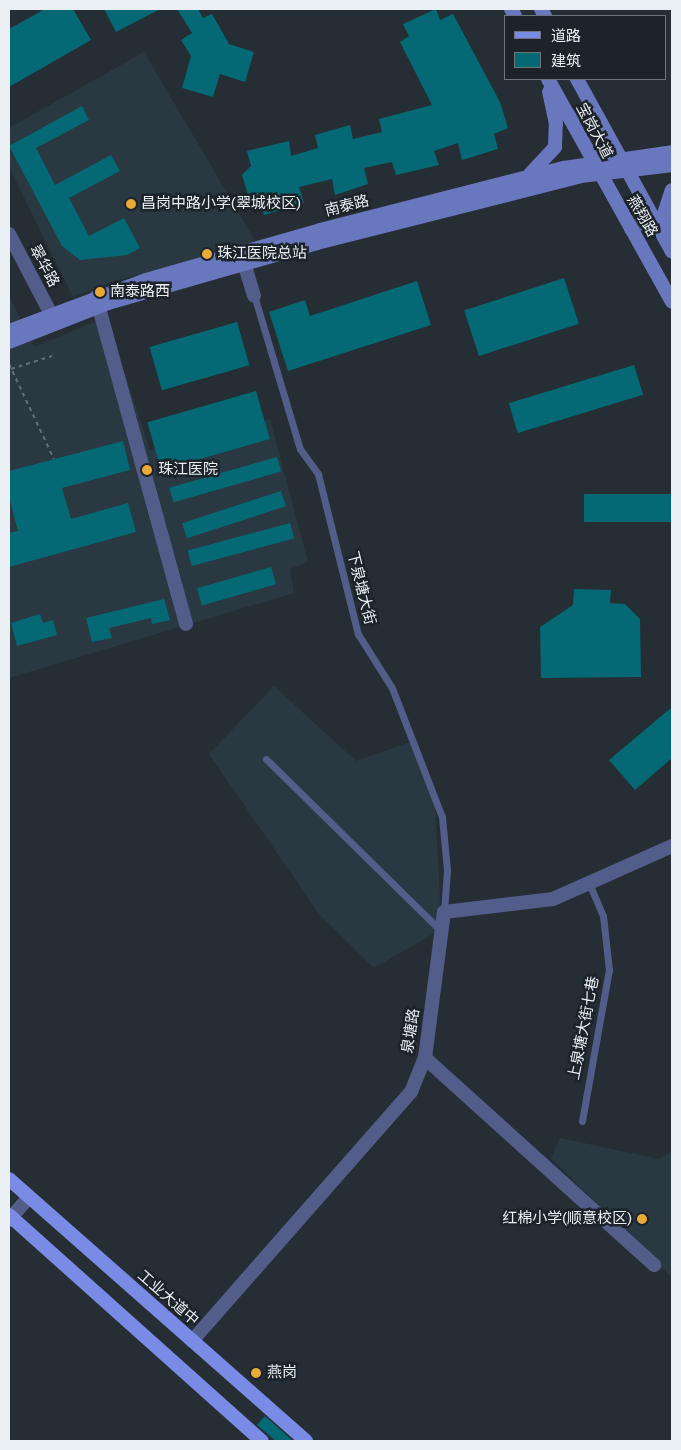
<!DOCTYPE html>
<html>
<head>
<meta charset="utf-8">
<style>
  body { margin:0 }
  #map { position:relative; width:681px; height:1450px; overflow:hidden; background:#252e34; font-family:"Roboto Serif","Noto Sans SC",serif }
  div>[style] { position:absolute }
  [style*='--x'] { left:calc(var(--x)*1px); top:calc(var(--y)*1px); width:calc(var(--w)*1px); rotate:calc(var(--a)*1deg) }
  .built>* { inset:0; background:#2a3842 }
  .building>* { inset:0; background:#046974; transform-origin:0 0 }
  .path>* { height:2px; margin-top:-1px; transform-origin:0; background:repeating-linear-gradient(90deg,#656d72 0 4px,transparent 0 8px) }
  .service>* { height:7px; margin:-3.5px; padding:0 3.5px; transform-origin:3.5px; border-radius:3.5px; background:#535d8a }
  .minor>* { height:14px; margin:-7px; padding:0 7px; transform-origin:7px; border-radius:7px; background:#535d8a }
  .tertiary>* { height:14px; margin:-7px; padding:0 7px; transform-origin:7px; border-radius:7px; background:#535d8a }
  .secondary>* { height:14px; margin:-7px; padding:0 7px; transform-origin:7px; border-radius:7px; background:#6977be }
  .primary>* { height:14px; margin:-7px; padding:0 7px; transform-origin:7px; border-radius:7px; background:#7a8be6 }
  .dots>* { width:14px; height:14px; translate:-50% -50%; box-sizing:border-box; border:2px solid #1c242a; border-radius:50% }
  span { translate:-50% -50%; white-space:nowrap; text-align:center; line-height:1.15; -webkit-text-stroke:5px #1c242a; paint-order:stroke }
  .street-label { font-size:15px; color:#e9eff3 }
  .poi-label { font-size:15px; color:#e9eff3 }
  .left { translate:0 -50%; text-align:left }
  .right { translate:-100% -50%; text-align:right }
  .frame { position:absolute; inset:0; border:10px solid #e9eff3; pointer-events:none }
  .legend { position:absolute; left:504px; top:15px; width:162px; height:65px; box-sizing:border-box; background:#1c242a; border:1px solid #6e757a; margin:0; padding:6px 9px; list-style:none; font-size:15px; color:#e9eff3 }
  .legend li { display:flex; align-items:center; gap:10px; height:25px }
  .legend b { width:25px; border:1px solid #6e757a }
</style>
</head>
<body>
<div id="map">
  <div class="built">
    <div style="clip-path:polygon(144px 52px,256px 242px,112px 282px,73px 297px,9px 167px,9px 128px)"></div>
    <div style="clip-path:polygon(9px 296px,34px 347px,106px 317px,150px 450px,270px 419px,308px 562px,290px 569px,294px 593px,9px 678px)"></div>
    <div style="clip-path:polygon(274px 686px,356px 761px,410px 742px,435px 806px,440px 896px,438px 931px,374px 968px,319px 914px,209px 754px)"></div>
    <div style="clip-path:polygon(560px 1138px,659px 1159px,672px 1151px,672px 1278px,551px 1158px)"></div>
  </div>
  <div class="building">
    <div style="clip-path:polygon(45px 9px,73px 9px,91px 40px,9px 87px,9px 29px)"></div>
    <div style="clip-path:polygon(104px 9px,160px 9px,116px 32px)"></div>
    <div style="clip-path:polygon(177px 9px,198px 9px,203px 18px,212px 14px,229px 44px,254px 52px,245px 82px,220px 74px,213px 97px,182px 88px,191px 56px,181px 40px,192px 33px)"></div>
    <div style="clip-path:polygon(436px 9px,440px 20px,453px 14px,500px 102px,508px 128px,494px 134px,498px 149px,462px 160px,458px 143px,434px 151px,439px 165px,396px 175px,392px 162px,364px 168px,368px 184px,335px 195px,332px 179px,299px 187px,304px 203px,264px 215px,258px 195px,249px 198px,242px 175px,251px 166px,247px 151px,289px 141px,291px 156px,318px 148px,315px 135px,350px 125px,353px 139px,382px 132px,379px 119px,432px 105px,400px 42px,409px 36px,403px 24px)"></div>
    <div style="clip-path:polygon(82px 106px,89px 120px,36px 148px,55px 185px,111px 155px,120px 171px,69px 198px,89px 236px,124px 218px,140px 248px,127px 255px,80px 260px,62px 246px,9px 146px)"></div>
    <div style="left:564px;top:278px;width:48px;height:105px;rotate:72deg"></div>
    <div style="clip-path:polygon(417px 281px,431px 325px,288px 371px,269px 312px,305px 300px,310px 316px)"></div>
    <div style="left:237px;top:322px;width:45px;height:91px;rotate:74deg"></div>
    <div style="left:634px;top:365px;width:31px;height:131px;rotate:73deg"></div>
    <div style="left:256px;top:391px;width:50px;height:113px;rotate:74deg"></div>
    <div style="clip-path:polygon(123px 441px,130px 470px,62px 488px,71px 519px,128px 503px,136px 532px,9px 567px,9px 533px,18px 531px,9px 497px,9px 471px)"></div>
    <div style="left:277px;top:457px;width:15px;height:112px;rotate:74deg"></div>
    <div style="left:281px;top:491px;width:16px;height:104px;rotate:72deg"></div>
    <div style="left:672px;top:494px;width:28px;height:88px;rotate:90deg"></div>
    <div style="left:290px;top:523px;width:16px;height:106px;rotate:75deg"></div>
    <div style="left:271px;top:567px;width:18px;height:77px;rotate:74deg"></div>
    <div style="clip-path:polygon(574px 589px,611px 590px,610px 603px,625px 604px,640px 619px,641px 677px,541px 678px,540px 627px,573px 605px)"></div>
    <div style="clip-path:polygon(164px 599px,170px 620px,152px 624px,151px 618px,109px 628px,112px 638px,92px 642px,86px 618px)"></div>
    <div style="clip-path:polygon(40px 614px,43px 623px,53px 620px,57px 635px,17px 646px,11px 623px)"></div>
    <div style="clip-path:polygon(672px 707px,672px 758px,635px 790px,609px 760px)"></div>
    <div style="clip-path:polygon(265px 1416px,293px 1441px,276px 1441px,257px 1425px)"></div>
  </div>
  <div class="path">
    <div style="--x:9;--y:364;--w:105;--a:64.7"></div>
    <div style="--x:11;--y:369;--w:43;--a:-17.6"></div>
  </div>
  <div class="service">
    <div style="--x:254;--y:295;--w:161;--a:73.4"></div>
    <div style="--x:300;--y:449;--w:31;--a:54"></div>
    <div style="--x:318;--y:474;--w:165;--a:76"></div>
    <div style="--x:358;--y:634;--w:64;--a:57.8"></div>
    <div style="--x:392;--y:688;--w:138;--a:68.8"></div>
    <div style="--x:442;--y:817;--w:53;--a:84.6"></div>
    <div style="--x:447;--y:870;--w:42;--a:94.1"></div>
    <div style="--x:266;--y:759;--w:244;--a:44.5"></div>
    <div style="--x:582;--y:1121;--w:153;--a:-79.9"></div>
    <div style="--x:609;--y:970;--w:54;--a:-96.3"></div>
    <div style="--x:603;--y:916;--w:36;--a:-113"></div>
  </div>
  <div class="minor">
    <div style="--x:631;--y:229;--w:25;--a:-29"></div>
    <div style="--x:9;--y:234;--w:90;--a:62.3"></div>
    <div style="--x:244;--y:263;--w:34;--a:73"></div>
    <div style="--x:96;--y:297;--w:339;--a:74.6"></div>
    <div style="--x:425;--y:1058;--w:309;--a:42.1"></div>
    <div style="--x:192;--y:1341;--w:332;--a:-48.7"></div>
    <div style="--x:411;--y:1092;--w:37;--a:-68"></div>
    <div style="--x:425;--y:1058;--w:147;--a:-82.6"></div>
    <div style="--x:444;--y:912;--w:110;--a:-6.8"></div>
    <div style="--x:553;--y:899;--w:130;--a:-24"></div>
  </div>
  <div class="tertiary">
    <div style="--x:567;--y:116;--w:17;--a:7"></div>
    <div style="--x:584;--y:118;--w:14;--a:-60"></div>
    <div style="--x:9;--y:1220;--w:30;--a:-49"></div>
  </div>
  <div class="secondary">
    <div style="--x:511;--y:9;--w:8;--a:60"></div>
    <div style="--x:541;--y:9;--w:8;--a:60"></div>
    <div style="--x:548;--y:79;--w:255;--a:60.9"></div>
    <div style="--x:577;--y:79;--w:197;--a:61.2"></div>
    <div style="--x:530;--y:174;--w:37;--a:-47"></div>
    <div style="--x:555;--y:147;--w:23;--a:-88"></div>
    <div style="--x:556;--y:124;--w:33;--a:-102"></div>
    <div style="--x:666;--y:234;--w:20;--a:-96"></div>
    <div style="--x:664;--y:214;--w:25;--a:-72"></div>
    <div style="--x:9;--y:331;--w:146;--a:-20.4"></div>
    <div style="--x:146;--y:280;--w:181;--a:-16"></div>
    <div style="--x:320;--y:230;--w:252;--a:-14.3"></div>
    <div style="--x:564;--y:168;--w:109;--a:-8.4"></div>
    <div style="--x:9;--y:342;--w:106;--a:-21.5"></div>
    <div style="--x:108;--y:303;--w:217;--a:-16"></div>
    <div style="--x:317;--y:243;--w:272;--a:-14.2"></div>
    <div style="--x:581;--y:176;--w:92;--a:-6.9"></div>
  </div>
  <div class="primary">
    <div style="--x:9;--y:1179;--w:396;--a:41.4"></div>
    <div style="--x:9;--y:1215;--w:339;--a:41.8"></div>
  </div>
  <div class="dots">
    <div style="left:131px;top:204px;background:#eaaa38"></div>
    <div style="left:207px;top:254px;background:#eaaa38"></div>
    <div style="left:100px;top:292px;background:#eaaa38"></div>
    <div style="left:147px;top:470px;background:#eaaa38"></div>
    <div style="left:642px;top:1219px;background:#eaaa38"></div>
    <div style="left:256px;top:1373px;background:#eaaa38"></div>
  </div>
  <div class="street-label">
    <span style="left:594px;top:131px;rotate:62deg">宝岗大道</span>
    <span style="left:347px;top:206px;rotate:-14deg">南泰路</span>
    <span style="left:642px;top:216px;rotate:60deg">燕翔路</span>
    <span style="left:44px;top:266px;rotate:62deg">翠华路</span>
    <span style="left:361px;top:588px;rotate:76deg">下泉塘大街</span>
    <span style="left:584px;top:1028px;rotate:-79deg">上泉塘大街七巷</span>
    <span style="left:411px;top:1031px;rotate:-81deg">泉塘路</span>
    <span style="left:168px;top:1298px;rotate:41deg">工业大道中</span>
  </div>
  <div class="poi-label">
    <span class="left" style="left:141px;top:204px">昌岗中路小学(翠城校区)</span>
    <span class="left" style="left:217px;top:254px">珠江医院总站</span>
    <span class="left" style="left:110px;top:292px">南泰路西</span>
    <span class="left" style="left:158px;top:470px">珠江医院</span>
    <span class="right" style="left:632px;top:1219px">红棉小学(顺意校区)</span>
    <span class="left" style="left:267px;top:1373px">燕岗</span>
  </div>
  <div class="frame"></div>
  <ul class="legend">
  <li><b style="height:6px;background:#7a8be6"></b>道路</li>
  <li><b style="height:14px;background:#046974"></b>建筑</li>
  </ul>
</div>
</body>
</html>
